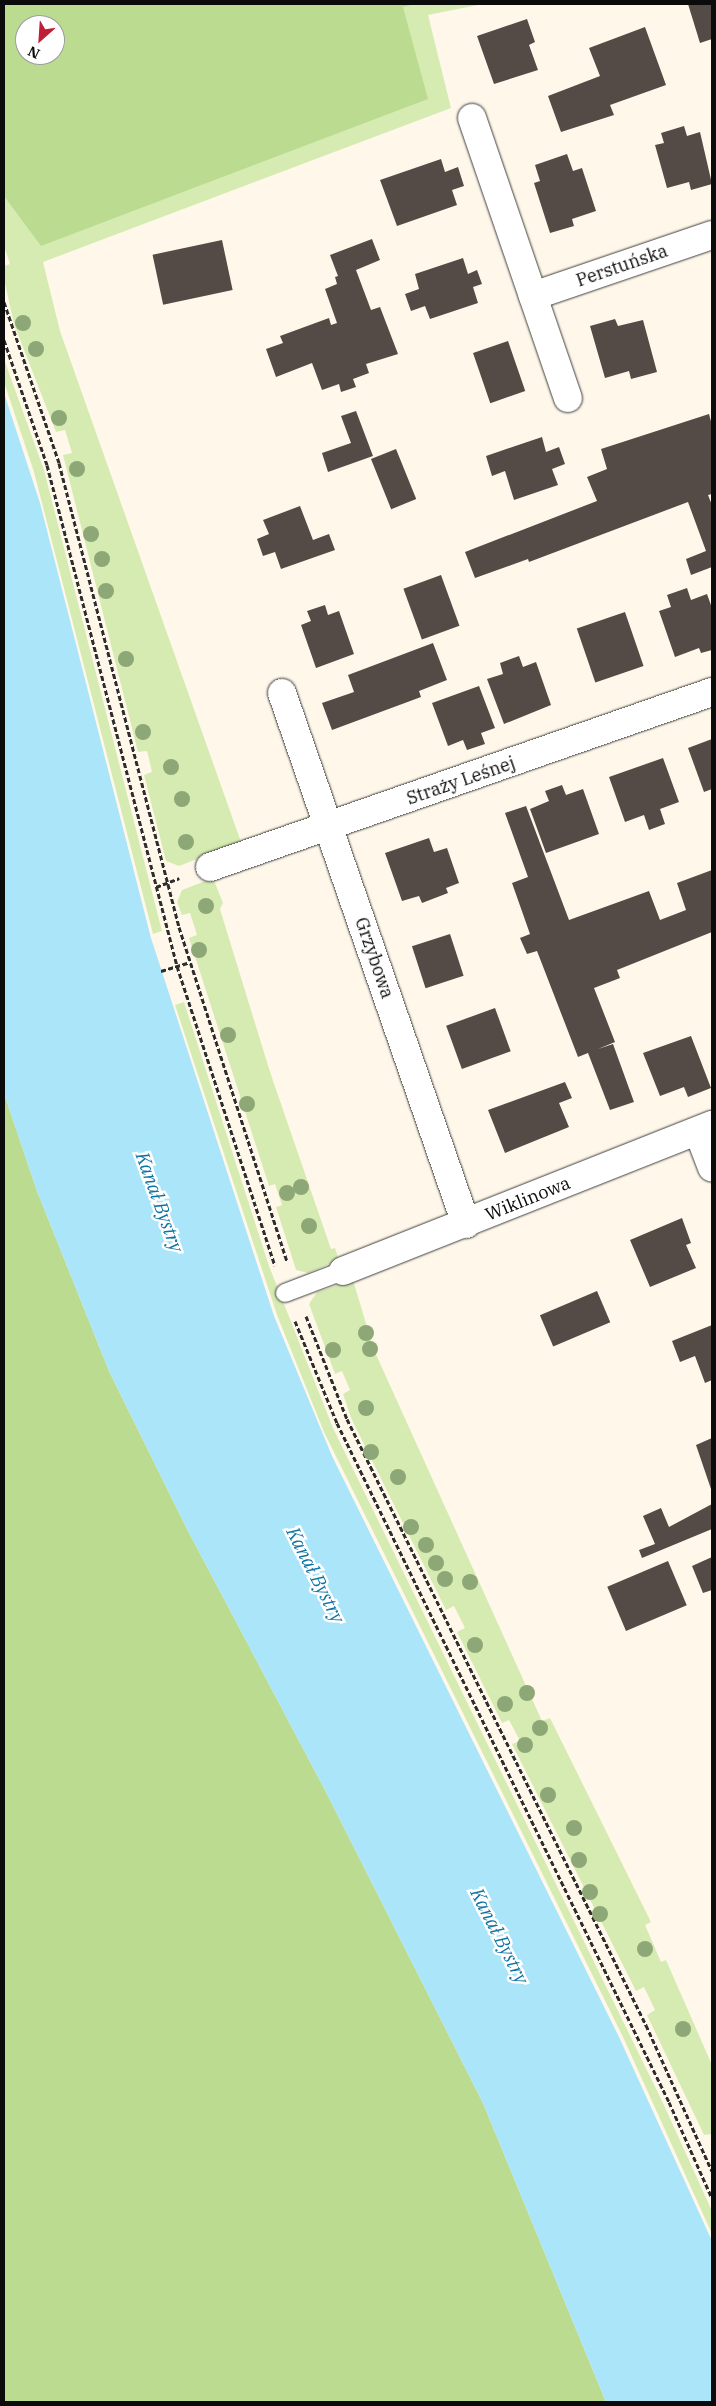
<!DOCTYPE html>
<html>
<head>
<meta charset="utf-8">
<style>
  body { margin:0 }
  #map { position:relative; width:716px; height:2406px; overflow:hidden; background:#fff8ea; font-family:"IBM Plex Serif",serif }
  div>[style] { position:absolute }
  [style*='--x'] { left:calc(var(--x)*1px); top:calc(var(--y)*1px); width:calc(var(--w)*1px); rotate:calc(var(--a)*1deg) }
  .green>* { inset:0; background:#d6ebb2 }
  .forest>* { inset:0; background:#bbdc90 }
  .water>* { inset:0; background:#abe5f9 }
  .building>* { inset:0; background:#544b47; transform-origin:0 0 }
  .path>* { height:3px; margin-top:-1.5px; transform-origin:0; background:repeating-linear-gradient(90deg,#2d2d2d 0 5px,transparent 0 7.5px) }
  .roads { filter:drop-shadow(0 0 1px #3e3e3e) drop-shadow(0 0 1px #3e3e3e) }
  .lane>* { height:18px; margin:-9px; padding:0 9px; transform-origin:9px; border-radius:9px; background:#fff }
  .street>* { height:28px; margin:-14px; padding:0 14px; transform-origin:14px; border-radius:14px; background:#fff }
  .trees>* { width:16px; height:16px; margin:-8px; border-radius:50%; background:#8ea777 }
  span { translate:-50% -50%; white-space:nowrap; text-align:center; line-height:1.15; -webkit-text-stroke:5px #fff; paint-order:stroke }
  .street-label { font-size:18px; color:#0b0b0b }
  .water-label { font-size:19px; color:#0f73a2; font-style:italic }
  .frame { position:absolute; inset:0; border:5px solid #0b0b0b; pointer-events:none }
  .north { position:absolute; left:15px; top:15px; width:50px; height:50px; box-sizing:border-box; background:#fff; border:1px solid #9d9d9d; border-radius:50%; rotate:206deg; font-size:14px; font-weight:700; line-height:20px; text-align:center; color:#0b0b0b }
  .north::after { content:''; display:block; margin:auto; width:18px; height:22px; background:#c21d38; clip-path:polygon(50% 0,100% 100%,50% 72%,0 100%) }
</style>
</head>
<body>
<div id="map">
  <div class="green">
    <div style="clip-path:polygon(evenodd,4px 4px,483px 4px,428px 15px,451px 108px,43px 262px,60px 331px,241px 842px,179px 866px,166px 861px,144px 775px,152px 772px,147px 751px,138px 752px,63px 455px,72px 453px,65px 430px,56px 432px,14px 324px,4px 279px,4px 266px,10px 264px,4px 246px,4px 4px,25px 25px,55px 25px,55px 55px,25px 55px,25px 25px)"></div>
    <div style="clip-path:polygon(4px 359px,44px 470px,162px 931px,153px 934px,34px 472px,4px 382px)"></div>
    <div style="clip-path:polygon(213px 878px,223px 903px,220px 909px,270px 1072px,331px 1249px,335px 1248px,339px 1260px,308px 1273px,296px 1270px,276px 1207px,282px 1205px,275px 1184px,269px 1186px,189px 938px,197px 935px,190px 913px,182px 915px,177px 902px,182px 890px)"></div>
    <div style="clip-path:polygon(184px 1002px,269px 1266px,333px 1428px,663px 2103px,712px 2211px,712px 2234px,623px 2037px,324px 1432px,277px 1315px,175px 1005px)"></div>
    <div style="clip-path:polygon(353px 1280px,374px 1350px,542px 1721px,550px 1718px,651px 1922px,645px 1925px,661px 1962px,666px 1960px,712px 2065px,712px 2134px,704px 2135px,647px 2015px,655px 2010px,644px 1987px,636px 1991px,512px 1744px,520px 1741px,509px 1720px,502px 1723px,457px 1632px,465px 1628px,454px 1606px,446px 1610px,351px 1418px,343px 1394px,350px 1390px,342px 1371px,335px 1374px,309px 1304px,317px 1292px)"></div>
  </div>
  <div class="forest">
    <div style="clip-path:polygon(evenodd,4px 4px,415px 4px,403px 7px,428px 99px,41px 246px,4px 196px,4px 4px,25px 25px,55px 25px,55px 55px,25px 55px,25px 25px)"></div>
    <div style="clip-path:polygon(4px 1093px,37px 1191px,109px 1371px,187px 1529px,325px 1790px,483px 2103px,606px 2402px,4px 2402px)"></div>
  </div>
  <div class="water">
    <div style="clip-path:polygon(4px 393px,40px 503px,151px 938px,274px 1316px,332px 1456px,619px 2037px,712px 2241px,712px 2402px,606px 2402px,483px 2103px,325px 1790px,187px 1529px,109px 1371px,37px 1191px,4px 1093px)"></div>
  </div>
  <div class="building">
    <div style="clip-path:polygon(688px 4px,712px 4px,712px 39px,700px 43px)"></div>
    <div style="clip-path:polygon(527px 19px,535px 42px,529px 45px,538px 70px,494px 84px,477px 36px)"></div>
    <div style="clip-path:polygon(645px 27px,666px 85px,610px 105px,614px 115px,561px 132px,548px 96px,600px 76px,589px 48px)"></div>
    <div style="clip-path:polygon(684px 126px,687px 136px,700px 132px,712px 184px,691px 190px,689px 182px,667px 188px,655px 145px,664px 143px,661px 133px)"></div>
    <div style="clip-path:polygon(567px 154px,573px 171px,582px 168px,596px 211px,572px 219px,574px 226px,550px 233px,534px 183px,540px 181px,535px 165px)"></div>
    <div style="clip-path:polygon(441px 159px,445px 172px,458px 167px,464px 186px,452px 190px,457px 205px,397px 226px,380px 180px)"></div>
    <div style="clip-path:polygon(372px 239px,380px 260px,356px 270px,371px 310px,380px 307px,398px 354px,366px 364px,369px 373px,353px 379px,356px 387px,341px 392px,339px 384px,322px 390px,312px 363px,276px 377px,266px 349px,283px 343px,280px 336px,329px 318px,331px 325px,337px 323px,325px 289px,337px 284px,335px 277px,338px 276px,330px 255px)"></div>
    <div style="left:222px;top:240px;width:51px;height:71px;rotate:78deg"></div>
    <div style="clip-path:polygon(463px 258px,468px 274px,477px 270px,482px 284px,473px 287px,478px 303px,430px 319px,425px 306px,411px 311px,405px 294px,419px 289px,415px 274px)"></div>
    <div style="clip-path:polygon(615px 319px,618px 326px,643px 320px,657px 372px,631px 379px,629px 371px,605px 378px,590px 326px)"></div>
    <div style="left:508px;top:341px;width:53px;height:37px;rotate:71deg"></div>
    <div style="clip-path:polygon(356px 411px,373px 456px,328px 472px,322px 453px,351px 443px,341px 416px)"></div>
    <div style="clip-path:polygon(709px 414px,712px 425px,712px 494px,708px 495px,712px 505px,712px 567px,691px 575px,686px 559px,706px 551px,688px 502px,529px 562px,528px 559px,475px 578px,465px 552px,597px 501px,587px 477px,607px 469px,601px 449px)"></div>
    <div style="clip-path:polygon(542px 437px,546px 452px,559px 447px,565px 464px,552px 469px,558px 485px,514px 500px,505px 471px,492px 476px,486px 456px)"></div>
    <div style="left:396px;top:449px;width:54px;height:27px;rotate:68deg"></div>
    <div style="clip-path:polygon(300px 506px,313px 540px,329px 534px,335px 550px,281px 569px,275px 552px,263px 556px,257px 539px,269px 534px,263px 520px)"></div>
    <div style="left:441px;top:575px;width:54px;height:40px;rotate:70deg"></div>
    <div style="clip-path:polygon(687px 588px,691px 600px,707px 594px,712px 608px,712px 650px,701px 653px,699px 648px,675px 657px,659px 611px,671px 607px,667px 595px)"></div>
    <div style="clip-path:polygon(325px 605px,328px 615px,339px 611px,354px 654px,316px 668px,301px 625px,311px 621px,307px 611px)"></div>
    <div style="left:625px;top:612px;width:57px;height:51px;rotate:71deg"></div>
    <div style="clip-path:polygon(433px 643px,447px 680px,419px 691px,421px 697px,332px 730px,322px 703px,354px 692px,348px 675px)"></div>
    <div style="clip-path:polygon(519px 656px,523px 667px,536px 662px,551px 705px,504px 724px,487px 679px,503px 674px,500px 663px)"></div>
    <div style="clip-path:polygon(479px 686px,495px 728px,481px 733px,485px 744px,467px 750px,463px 740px,448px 746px,432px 703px)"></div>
    <div style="clip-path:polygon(712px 739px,712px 789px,704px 792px,688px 748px)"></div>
    <div style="clip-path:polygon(663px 758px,679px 802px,660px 809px,665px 824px,649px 830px,644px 815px,625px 822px,609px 777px)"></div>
    <div style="clip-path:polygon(562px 785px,566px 795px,583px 789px,599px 834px,546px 853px,530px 809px,549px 801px,545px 791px)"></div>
    <div style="clip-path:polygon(526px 806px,569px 920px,649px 891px,660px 920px,686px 910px,677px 883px,712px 870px,712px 932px,617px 970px,620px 978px,594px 988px,615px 1042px,598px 1049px,613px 1044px,634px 1102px,610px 1110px,588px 1053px,578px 1057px,537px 951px,527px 954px,520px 938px,530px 934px,512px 883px,528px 877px,505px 813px)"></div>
    <div style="clip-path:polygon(429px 838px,434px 852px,447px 848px,459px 883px,446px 888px,448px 893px,422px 903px,419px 896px,402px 901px,385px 853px)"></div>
    <div style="left:450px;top:934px;width:44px;height:40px;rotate:72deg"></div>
    <div style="left:495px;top:1008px;width:46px;height:52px;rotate:70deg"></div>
    <div style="clip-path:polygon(691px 1036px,711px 1088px,688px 1097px,684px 1087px,660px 1096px,643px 1053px)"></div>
    <div style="clip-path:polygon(565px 1082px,572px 1098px,559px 1103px,569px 1127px,505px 1153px,488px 1110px)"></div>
    <div style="clip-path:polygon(682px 1218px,691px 1243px,686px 1245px,696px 1268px,650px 1287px,630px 1240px)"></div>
    <div style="left:597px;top:1291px;width:34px;height:62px;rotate:67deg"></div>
    <div style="clip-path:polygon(712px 1325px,712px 1380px,705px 1383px,695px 1356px,680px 1362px,672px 1341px)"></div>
    <div style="clip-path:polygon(712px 1438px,712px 1492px,696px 1445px)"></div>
    <div style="clip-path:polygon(712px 1504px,712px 1529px,642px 1558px,639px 1550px,655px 1544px,643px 1516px,661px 1508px,669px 1527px)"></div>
    <div style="clip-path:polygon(712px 1557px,712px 1590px,703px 1593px,692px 1566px)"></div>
    <div style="left:668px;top:1561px;width:48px;height:66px;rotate:67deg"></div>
  </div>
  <div class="path">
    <div style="--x:4;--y:302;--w:170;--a:71.1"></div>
    <div style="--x:59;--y:463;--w:479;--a:75.5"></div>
    <div style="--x:179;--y:927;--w:351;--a:72.1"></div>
    <div style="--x:4;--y:340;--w:132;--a:71"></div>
    <div style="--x:47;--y:465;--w:518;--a:75.45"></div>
    <div style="--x:177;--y:966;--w:315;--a:71.9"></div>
    <div style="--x:156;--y:887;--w:25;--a:-21"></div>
    <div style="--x:161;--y:971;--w:30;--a:-17"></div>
    <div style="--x:306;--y:1316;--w:111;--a:68.3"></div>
    <div style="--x:347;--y:1419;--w:676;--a:63.74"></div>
    <div style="--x:646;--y:2025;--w:160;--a:65.7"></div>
    <div style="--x:295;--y:1321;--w:110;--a:67.6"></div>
    <div style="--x:337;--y:1423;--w:756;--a:63.94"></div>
    <div style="--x:669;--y:2102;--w:105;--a:65.9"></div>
  </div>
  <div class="roads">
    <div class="lane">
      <div style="--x:285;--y:1293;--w:62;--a:-20.8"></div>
    </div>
    <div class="street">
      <div style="--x:472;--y:118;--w:296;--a:71.1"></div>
      <div style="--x:533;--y:296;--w:189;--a:-18.8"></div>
      <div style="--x:282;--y:693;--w:562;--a:70.89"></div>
      <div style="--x:210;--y:867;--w:532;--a:-19.22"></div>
      <div style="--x:698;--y:1131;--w:39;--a:69"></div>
      <div style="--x:343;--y:1271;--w:397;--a:-21.6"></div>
    </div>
  </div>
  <div class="trees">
    <div style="left:23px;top:323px"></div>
    <div style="left:36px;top:349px"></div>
    <div style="left:59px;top:418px"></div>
    <div style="left:77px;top:469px"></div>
    <div style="left:91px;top:534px"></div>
    <div style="left:102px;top:559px"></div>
    <div style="left:106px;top:591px"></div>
    <div style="left:126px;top:659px"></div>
    <div style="left:143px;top:732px"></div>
    <div style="left:171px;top:767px"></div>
    <div style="left:182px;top:799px"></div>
    <div style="left:186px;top:842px"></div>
    <div style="left:206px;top:906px"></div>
    <div style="left:199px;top:950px"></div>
    <div style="left:228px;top:1035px"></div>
    <div style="left:247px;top:1104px"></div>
    <div style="left:301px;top:1187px"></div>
    <div style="left:287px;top:1193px"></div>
    <div style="left:309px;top:1226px"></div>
    <div style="left:366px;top:1333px"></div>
    <div style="left:370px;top:1349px"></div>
    <div style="left:333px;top:1350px"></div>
    <div style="left:366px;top:1408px"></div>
    <div style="left:371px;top:1452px"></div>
    <div style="left:398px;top:1477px"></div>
    <div style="left:411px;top:1527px"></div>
    <div style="left:426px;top:1545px"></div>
    <div style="left:436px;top:1563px"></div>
    <div style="left:445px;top:1579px"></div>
    <div style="left:470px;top:1582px"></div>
    <div style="left:475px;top:1645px"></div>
    <div style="left:527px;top:1693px"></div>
    <div style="left:505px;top:1704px"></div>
    <div style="left:540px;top:1728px"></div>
    <div style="left:525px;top:1745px"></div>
    <div style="left:548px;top:1795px"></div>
    <div style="left:574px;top:1828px"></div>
    <div style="left:579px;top:1860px"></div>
    <div style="left:590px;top:1892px"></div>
    <div style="left:600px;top:1914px"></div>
    <div style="left:645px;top:1949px"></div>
    <div style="left:683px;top:2029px"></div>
  </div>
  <div class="street-label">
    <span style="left:622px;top:266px;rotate:-19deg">Perstuńska</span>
    <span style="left:461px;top:781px;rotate:-19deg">Straży Leśnej</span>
    <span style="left:374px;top:958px;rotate:71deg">Grzybowa</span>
    <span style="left:528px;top:1199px;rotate:-22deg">Wiklinowa</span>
  </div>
  <div class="water-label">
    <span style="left:159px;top:1202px;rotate:70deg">Kanał Bystry</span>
    <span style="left:315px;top:1575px;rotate:63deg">Kanał Bystry</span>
    <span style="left:499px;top:1936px;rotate:63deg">Kanał Bystry</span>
  </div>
  <div class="frame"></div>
  <div class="north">N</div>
</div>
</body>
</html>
